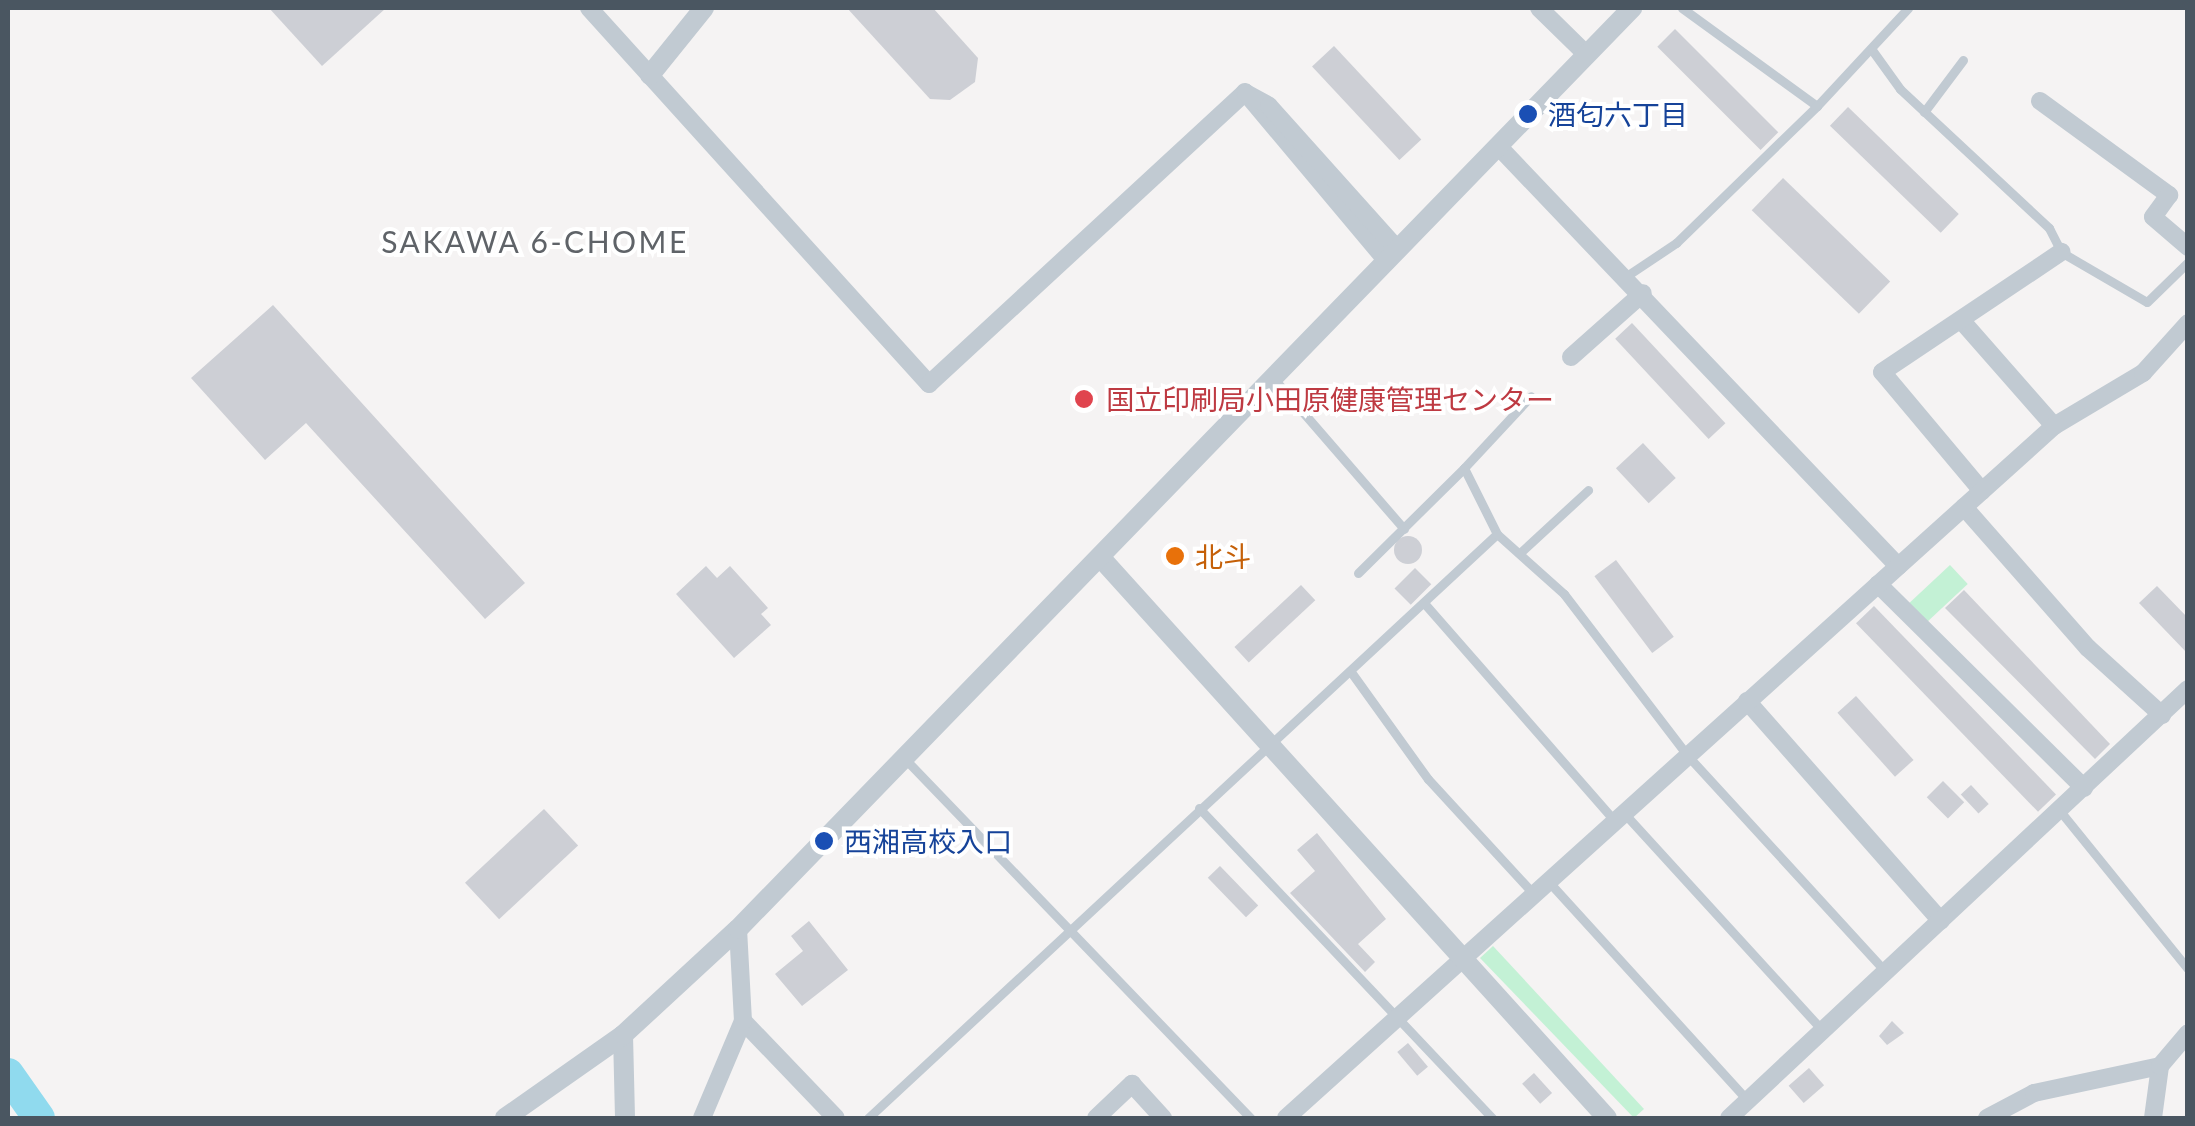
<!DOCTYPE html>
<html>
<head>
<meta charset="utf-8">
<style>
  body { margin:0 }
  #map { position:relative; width:2195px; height:1126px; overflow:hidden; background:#f5f3f3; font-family:Lato,"Noto Sans JP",sans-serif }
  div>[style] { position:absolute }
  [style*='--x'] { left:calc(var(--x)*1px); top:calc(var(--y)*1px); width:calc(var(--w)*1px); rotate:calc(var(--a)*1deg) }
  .green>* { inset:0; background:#c3f1d5; transform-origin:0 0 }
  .river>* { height:32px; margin:-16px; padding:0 16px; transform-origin:16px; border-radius:16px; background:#90daee }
  .building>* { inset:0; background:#cdcfd5; transform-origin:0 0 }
  .round { border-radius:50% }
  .service>* { height:9px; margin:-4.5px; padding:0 4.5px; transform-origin:4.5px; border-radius:4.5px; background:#c1cad2 }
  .minor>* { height:18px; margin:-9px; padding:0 9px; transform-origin:9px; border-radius:9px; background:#c1cad2 }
  .tertiary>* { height:20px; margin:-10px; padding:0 10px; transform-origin:10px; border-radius:10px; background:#c1cad2 }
  .dots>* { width:28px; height:28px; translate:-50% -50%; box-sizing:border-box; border:5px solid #fff; border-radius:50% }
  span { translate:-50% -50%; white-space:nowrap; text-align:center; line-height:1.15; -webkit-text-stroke:8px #fff; paint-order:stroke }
  .transit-label { font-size:28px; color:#164399 }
  .left { translate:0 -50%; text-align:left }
  .health-label { font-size:28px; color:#be3a42 }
  .food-label { font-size:28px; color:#c56008 }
  .neighbourhood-label { font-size:30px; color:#5f6368; letter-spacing:2.5px }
  .frame { position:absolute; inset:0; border:10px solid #4a5661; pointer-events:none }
</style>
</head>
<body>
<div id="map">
  <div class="green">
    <div style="left:1950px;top:565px;width:26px;height:60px;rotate:47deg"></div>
    <div style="clip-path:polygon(1493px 946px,1644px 1109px,1634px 1118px,1480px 958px)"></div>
  </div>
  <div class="river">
    <div style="--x:8;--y:1074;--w:54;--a:54.8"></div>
  </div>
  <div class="building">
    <div style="clip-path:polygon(269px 8px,386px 8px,322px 66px)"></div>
    <div style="clip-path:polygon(847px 8px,933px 8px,978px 58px,975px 82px,950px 100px,930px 99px)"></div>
    <div style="left:1675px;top:29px;width:146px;height:25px;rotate:45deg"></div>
    <div style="left:1334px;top:46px;width:128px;height:30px;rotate:47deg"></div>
    <div style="left:1848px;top:107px;width:154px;height:26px;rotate:44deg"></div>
    <div style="left:1783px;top:178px;width:149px;height:45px;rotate:44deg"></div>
    <div style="clip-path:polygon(273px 305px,525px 583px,485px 619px,306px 423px,265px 460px,191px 378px)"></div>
    <div style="left:1632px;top:323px;width:137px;height:23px;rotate:47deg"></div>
    <div style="left:1643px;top:443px;width:48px;height:37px;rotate:47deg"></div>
    <div class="round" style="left:1394px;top:536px;width:28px;height:28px"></div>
    <div style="left:1616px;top:560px;width:96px;height:27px;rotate:53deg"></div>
    <div style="clip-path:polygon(706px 566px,717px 578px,730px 566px,768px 608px,761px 614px,771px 625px,734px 658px,676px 594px)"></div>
    <div style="left:1415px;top:568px;width:23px;height:29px;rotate:45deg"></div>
    <div style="left:1301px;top:585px;width:21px;height:91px;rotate:47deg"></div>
    <div style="clip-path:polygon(2157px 586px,2188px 618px,2188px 654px,2139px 603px)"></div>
    <div style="clip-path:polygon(1964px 590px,2110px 744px,2095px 759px,1945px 608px)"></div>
    <div style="left:1874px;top:606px;width:262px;height:25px;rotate:46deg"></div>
    <div style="left:1856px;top:696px;width:86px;height:25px;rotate:48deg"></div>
    <div style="left:1943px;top:781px;width:30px;height:23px;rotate:45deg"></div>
    <div style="left:1971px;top:785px;width:26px;height:14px;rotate:47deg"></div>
    <div style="left:544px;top:809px;width:50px;height:108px;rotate:47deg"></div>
    <div style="clip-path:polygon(1317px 833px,1386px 919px,1358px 944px,1375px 962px,1365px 972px,1290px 893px,1315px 871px,1297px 850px)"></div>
    <div style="left:1220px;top:866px;width:55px;height:17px;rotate:46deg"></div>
    <div style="clip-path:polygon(809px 921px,848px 970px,802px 1006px,775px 974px,803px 951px,791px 936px)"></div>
    <div style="clip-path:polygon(1892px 1021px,1904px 1033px,1887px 1045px,1879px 1036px)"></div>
    <div style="left:1408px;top:1043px;width:31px;height:14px;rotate:50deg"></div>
    <div style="left:1809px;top:1068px;width:23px;height:27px;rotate:49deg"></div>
    <div style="left:1534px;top:1073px;width:27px;height:16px;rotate:48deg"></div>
  </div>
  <div class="service">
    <div style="--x:1682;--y:8;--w:167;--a:36"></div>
    <div style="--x:1817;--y:106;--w:134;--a:-47.1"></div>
    <div style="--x:1872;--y:50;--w:48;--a:54.3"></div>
    <div style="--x:1900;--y:89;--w:204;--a:43"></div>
    <div style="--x:2049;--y:228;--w:27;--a:63"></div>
    <div style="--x:2061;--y:252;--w:99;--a:30.2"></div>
    <div style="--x:2147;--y:302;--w:57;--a:-44.3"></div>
    <div style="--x:1924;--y:112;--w:65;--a:-53.1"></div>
    <div style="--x:1628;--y:275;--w:58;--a:-33.7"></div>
    <div style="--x:1676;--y:243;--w:197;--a:-44.2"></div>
    <div style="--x:1275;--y:380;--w:197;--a:49.1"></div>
    <div style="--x:1464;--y:468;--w:98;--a:-47.1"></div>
    <div style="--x:1522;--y:551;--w:90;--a:-42.7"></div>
    <div style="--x:1358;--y:573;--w:149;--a:-44.7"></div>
    <div style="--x:1464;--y:468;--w:74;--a:63.4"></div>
    <div style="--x:1424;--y:603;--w:288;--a:48.8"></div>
    <div style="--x:1351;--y:672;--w:132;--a:54.3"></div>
    <div style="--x:1428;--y:779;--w:155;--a:47.4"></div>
    <div style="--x:906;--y:760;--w:497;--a:46.1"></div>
    <div style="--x:1199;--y:808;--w:427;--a:46.6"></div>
    <div style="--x:2060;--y:811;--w:203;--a:51"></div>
    <div style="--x:1623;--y:812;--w:297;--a:47.6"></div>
    <div style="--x:1548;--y:881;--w:297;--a:47.7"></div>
    <div style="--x:868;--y:1118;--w:858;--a:-42.88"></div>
    <div style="--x:1497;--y:534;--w:90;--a:41.8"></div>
    <div style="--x:1564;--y:594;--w:203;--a:52.6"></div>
    <div style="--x:1687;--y:755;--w:294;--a:47.5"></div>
  </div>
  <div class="minor">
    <div style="--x:589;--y:8;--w:507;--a:47.88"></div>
    <div style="--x:929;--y:384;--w:430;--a:-42.7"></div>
    <div style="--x:1539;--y:8;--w:67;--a:44.4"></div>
    <div style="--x:1245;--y:92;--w:221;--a:50"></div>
    <div style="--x:1246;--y:93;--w:26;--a:29"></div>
    <div style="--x:1269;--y:106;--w:193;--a:48.1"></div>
    <div style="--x:2040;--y:101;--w:160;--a:36.1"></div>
    <div style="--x:2169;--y:195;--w:27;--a:126"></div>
    <div style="--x:2153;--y:217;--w:46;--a:40.6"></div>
    <div style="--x:1499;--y:147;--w:579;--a:46.4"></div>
    <div style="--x:1961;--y:320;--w:141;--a:48.7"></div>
    <div style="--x:1571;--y:357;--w:96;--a:-41.6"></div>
    <div style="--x:1982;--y:491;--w:155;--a:-130"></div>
    <div style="--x:1882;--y:372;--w:216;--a:-33.8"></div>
    <div style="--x:1964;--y:507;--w:188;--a:48.7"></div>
    <div style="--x:2088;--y:648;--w:100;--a:42.2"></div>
    <div style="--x:1878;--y:584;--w:290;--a:44.7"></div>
    <div style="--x:1747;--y:701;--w:293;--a:48.6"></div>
    <div style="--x:743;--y:1021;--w:134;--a:46.2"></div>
    <div style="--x:702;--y:1118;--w:105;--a:-67.1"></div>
    <div style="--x:743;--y:1021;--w:92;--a:-93.1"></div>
    <div style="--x:1096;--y:1118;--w:50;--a:-43.4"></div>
    <div style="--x:1132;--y:1084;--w:46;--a:47.6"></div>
    <div style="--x:1286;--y:1118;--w:1034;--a:-42.02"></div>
    <div style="--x:2054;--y:426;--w:104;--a:-30.8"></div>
    <div style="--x:2143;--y:373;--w:67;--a:-48"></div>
    <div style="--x:1729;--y:1118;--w:628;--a:-43.07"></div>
    <div style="--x:1987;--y:1118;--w:53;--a:-28"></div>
    <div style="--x:2034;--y:1093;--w:129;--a:-12.1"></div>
    <div style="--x:2153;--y:1118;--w:52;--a:-82.3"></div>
    <div style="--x:2160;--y:1066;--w:43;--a:-49.7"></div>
  </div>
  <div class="tertiary">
    <div style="--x:650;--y:75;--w:86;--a:-51.1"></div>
    <div style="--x:1100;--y:557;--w:756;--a:47.89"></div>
    <div style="--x:623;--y:1035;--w:83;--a:88.6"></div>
    <div style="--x:505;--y:1118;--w:144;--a:-35.1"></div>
    <div style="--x:623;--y:1035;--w:156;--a:-42.7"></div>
    <div style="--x:738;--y:929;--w:1284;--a:-45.85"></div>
  </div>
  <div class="dots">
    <div style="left:1528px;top:114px;background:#1a4fb4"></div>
    <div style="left:1084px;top:399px;background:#e0444e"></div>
    <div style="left:1175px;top:556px;background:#e8710a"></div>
    <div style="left:824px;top:841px;background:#1a4fb4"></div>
  </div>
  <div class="transit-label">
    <span class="left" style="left:1548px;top:114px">酒匂六丁目</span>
    <span class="left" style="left:844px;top:841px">西湘高校入口</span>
  </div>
  <div class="health-label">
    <span class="left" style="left:1106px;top:399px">国立印刷局小田原健康管理センター</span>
  </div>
  <div class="food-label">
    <span class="left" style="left:1195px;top:556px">北斗</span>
  </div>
  <div class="neighbourhood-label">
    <span style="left:535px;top:241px">SAKAWA 6-CHOME</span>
  </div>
  <div class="frame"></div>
</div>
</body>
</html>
